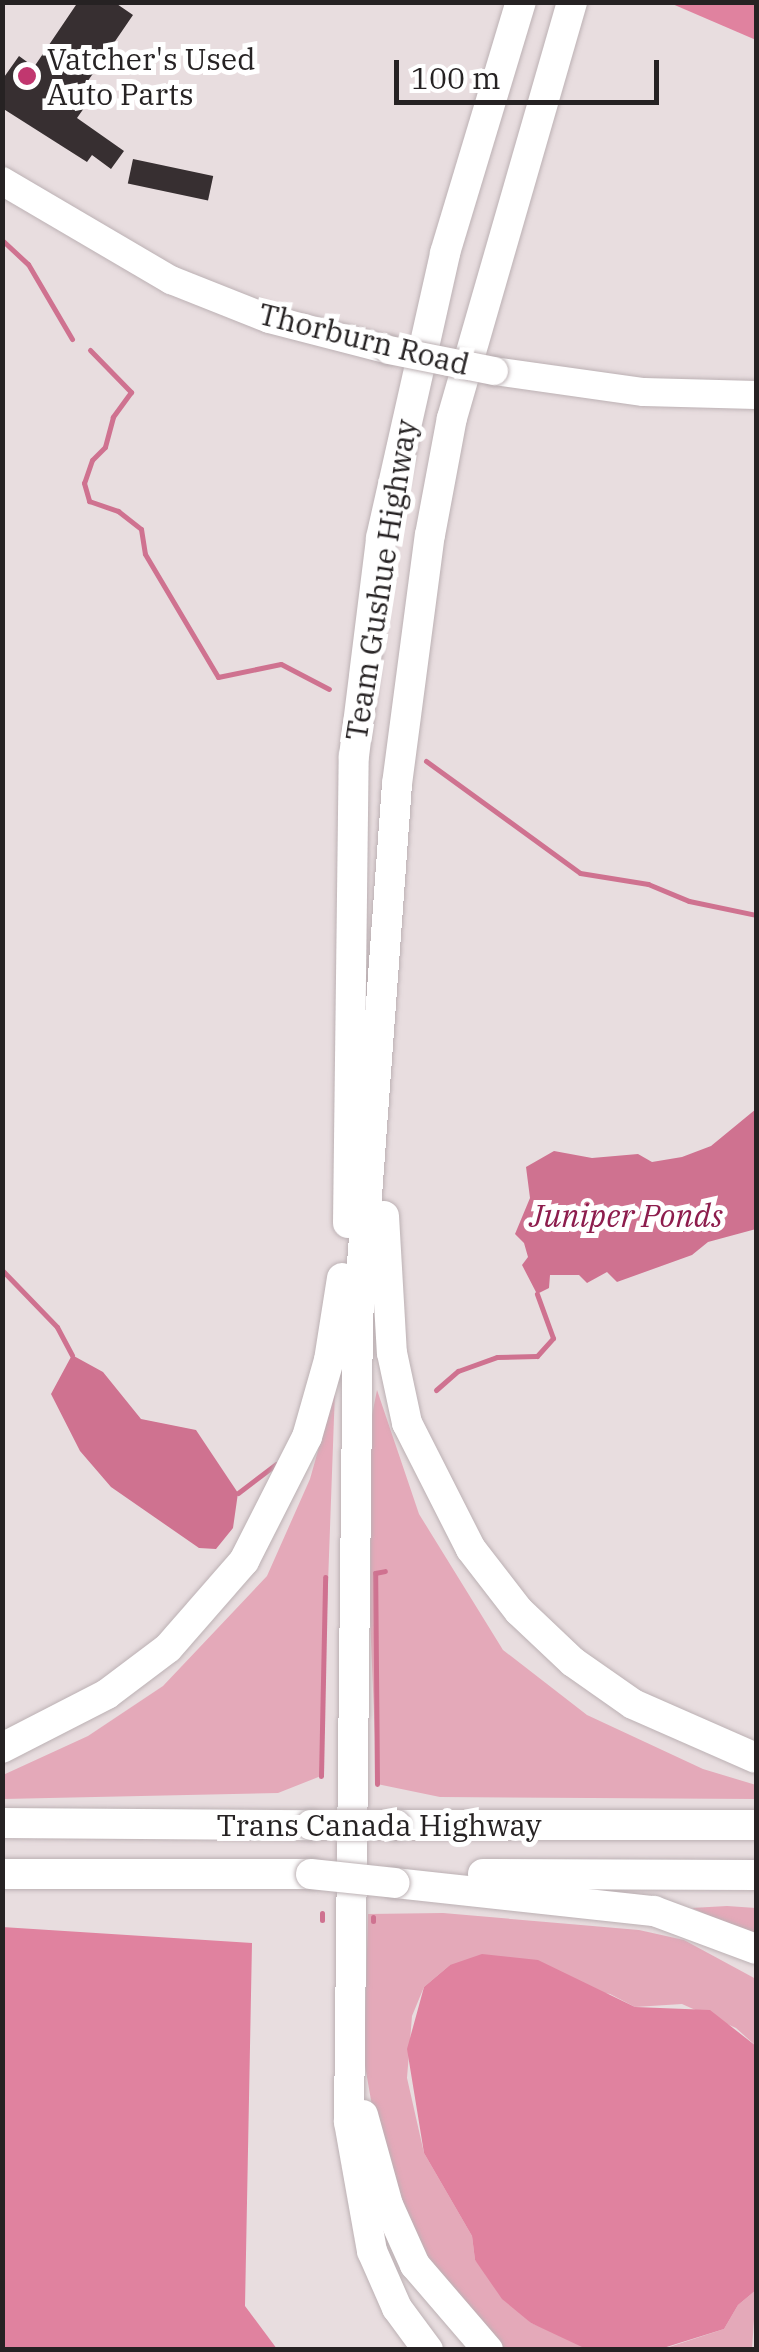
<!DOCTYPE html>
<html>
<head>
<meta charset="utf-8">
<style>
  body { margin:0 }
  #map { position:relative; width:759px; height:2352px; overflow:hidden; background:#e8dddf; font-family:"IBM Plex Serif",serif }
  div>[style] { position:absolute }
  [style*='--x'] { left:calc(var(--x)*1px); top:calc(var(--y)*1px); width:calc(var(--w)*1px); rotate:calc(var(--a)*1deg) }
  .green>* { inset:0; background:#e4a9b9 }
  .forest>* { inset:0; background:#e0829f }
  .water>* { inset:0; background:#cf7290 }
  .stream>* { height:5px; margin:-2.5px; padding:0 2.5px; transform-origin:2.5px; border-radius:2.5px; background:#cf7290 }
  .building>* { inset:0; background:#372f31; transform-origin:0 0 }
  .roads { filter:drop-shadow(0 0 2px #bcb1b4) drop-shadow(0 0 2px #bcb1b4) }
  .major>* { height:28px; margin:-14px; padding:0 14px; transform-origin:14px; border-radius:14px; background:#fff }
  .highway>* { height:30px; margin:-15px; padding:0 15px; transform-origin:15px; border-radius:15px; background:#fff }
  .bridges { filter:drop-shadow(0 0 2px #bcb1b4) drop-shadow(0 0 2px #bcb1b4) }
  .major-bridge>* { height:28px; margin:-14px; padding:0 14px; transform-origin:14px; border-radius:14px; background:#fff }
  .highway-bridge>* { height:30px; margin:-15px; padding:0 15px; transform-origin:15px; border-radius:15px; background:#fff }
  .dots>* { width:28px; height:28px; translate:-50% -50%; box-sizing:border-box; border:5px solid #fff; border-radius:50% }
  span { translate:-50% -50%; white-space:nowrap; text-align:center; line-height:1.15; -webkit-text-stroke:10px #fff; paint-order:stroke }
  .poi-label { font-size:30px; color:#262223 }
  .left { translate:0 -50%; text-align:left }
  .street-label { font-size:30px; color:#262223 }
  .water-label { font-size:32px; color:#8d1d4d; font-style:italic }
  .frame { position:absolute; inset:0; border:5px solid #262223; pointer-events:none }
  .scale { position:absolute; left:394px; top:60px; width:265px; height:45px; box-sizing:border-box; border:5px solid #262223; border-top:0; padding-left:12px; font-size:30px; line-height:35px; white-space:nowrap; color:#262223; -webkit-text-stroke:8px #fff; paint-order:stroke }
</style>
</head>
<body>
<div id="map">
  <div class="green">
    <div style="clip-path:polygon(335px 1390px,321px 1776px,278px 1793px,3px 1799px,3px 1775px,88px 1736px,163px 1686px,267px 1576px,310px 1479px)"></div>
    <div style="clip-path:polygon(377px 1390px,419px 1514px,503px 1650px,587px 1715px,703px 1769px,756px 1785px,756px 1799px,440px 1797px,377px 1784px,370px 1618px,371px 1420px)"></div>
    <div style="clip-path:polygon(727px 1906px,756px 1908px,756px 1937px,692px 1908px)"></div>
    <div style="clip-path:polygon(443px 1913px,639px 1930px,684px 1940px,756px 1979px,756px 2046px,736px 2028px,682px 2004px,635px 2007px,610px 1994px,450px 1965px,424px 1987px,412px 2016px,407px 2078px,424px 2153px,472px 2236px,475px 2260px,531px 2323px,599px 2349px,501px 2349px,434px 2290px,379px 2146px,364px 2060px,368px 1914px)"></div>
    <div style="clip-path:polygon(756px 2290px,752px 2349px,660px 2350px,724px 2329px,738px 2305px)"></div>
  </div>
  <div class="forest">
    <div style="clip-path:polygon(670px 3px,756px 3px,756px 40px)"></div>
    <div style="clip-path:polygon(2px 1927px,252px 1943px,245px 2306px,277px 2349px,3px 2349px)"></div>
    <div style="clip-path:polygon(482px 1954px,538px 1960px,635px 2007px,710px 2010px,756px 2046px,756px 2290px,738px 2305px,724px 2329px,660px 2349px,582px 2347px,531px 2323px,502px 2299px,475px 2260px,472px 2236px,424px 2153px,407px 2049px,424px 1987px,450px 1965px)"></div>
  </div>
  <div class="water">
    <div style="clip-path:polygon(756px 1109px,756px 1229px,708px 1242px,692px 1255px,617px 1282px,607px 1272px,587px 1283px,579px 1275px,550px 1275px,549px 1288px,537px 1294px,522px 1265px,528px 1257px,524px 1243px,515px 1234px,530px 1198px,526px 1167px,554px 1151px,592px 1158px,638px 1154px,652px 1162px,682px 1157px,711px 1146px)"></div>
    <div style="clip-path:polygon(72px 1355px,103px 1372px,141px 1419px,196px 1430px,238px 1493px,233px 1528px,216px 1549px,199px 1548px,111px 1487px,80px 1451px,51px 1394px)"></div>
  </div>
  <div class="stream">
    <div style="--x:2;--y:240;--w:35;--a:43"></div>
    <div style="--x:28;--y:264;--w:87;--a:59.6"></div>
    <div style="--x:90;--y:350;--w:59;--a:45.7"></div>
    <div style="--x:131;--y:392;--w:31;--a:126"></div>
    <div style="--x:113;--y:417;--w:31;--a:105"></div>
    <div style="--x:105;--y:447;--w:18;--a:135"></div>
    <div style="--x:92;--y:460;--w:24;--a:109"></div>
    <div style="--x:84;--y:483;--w:19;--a:74"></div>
    <div style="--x:89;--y:501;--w:31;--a:19"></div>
    <div style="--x:118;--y:511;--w:29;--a:38"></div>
    <div style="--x:141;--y:529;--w:25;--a:81"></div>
    <div style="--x:145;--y:554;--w:143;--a:59.3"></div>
    <div style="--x:218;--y:677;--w:64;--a:-11.7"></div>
    <div style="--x:281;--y:664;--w:54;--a:27.5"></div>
    <div style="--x:426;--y:761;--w:190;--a:36"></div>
    <div style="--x:580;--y:873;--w:69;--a:9.2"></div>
    <div style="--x:648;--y:884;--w:44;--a:22.5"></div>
    <div style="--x:689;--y:901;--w:68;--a:11.8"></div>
    <div style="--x:2;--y:1270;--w:79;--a:46"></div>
    <div style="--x:57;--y:1327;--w:32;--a:62"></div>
    <div style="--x:436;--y:1390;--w:29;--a:-41"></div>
    <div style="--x:458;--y:1371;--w:41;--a:-19.7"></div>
    <div style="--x:497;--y:1357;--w:40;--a:-1.4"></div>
    <div style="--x:537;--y:1356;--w:24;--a:-48"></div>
    <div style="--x:553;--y:1338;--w:47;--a:-110"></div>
    <div style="--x:238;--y:1493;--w:48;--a:-37.3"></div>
    <div style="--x:321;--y:1776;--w:199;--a:-88.8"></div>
    <div style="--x:377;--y:1784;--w:211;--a:-90.5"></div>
    <div style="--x:375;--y:1573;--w:10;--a:-11"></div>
    <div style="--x:322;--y:1913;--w:7;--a:90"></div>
    <div style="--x:373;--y:1921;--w:4;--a:-90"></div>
  </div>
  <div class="building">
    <div style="clip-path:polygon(78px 2px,114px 2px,133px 15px,79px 94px,89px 101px,77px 118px,124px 151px,111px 169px,92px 155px,87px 162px,2px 108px,2px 80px,19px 56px,34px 67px)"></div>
    <div style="left:133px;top:159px;width:82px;height:25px;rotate:12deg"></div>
  </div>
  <div class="roads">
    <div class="major">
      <div style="--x:2;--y:181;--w:196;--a:30.4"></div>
      <div style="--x:171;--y:280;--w:105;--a:21.7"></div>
      <div style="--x:269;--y:319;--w:124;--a:14.5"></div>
      <div style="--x:494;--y:371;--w:151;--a:8"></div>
      <div style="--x:644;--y:392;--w:112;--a:1.5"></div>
    </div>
    <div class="highway">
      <div style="--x:384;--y:1216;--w:137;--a:86.7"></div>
      <div style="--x:392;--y:1353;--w:72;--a:77.9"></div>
      <div style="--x:407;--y:1423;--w:141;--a:63.1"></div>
      <div style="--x:471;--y:1549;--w:78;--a:52.3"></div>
      <div style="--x:519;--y:1611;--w:74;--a:43.4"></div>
      <div style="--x:573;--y:1662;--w:73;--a:35"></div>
      <div style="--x:633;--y:1704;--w:134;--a:23.7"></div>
      <div style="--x:348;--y:1223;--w:467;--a:-89.3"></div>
      <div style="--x:354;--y:756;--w:220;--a:-82.9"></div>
      <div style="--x:381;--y:538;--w:292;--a:-77.3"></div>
      <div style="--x:445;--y:253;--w:262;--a:-73.2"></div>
      <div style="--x:2;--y:1748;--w:118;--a:-27.2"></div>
      <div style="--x:107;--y:1694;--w:76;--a:-37"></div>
      <div style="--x:168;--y:1648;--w:116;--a:-48.9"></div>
      <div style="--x:244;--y:1561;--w:139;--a:-63.1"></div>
      <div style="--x:307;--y:1437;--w:80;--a:-74.1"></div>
      <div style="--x:329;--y:1360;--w:83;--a:-81"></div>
      <div style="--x:2;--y:1823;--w:309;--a:0.4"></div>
      <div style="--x:396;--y:1825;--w:360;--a:0"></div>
      <div style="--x:2;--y:1874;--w:309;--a:0"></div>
      <div style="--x:483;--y:1874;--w:273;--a:0.2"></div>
      <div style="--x:395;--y:1883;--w:261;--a:6.2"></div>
      <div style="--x:654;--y:1911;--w:109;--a:20.4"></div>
      <div style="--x:363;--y:2115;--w:93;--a:74.5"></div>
      <div style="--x:388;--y:2205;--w:66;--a:65.8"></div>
      <div style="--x:415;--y:2265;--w:112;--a:49.3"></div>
      <div style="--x:428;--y:2350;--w:52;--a:-126.4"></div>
      <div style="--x:397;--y:2308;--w:62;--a:-113.7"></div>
      <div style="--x:372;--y:2251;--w:131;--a:-100.1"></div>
      <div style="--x:349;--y:2122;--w:803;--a:-89.36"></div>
      <div style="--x:358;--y:1319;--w:536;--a:-85.83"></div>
      <div style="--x:397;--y:784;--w:251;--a:-82.5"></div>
      <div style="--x:430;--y:535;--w:119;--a:-79.4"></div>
      <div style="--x:452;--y:418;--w:433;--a:-73.9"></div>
    </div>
  </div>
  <div class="bridges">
    <div class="major-bridge">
      <div style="--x:389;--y:350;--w:107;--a:11.3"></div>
    </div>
    <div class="highway-bridge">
      <div style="--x:311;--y:1825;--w:85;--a:0"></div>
      <div style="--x:311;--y:1874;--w:84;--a:6.1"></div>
    </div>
  </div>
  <div class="dots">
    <div style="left:27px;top:76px;background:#c1376f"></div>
  </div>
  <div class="poi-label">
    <span class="left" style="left:47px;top:76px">Vatcher's Used<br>Auto Parts</span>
  </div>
  <div class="street-label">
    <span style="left:364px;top:339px;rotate:14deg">Thorburn Road</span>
    <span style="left:381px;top:580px;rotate:-81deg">Team Gushue Highway</span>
    <span style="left:379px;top:1825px">Trans Canada Highway</span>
  </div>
  <div class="water-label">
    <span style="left:626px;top:1215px">Juniper Ponds</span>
  </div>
  <div class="frame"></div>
  <div class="scale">100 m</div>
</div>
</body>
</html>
